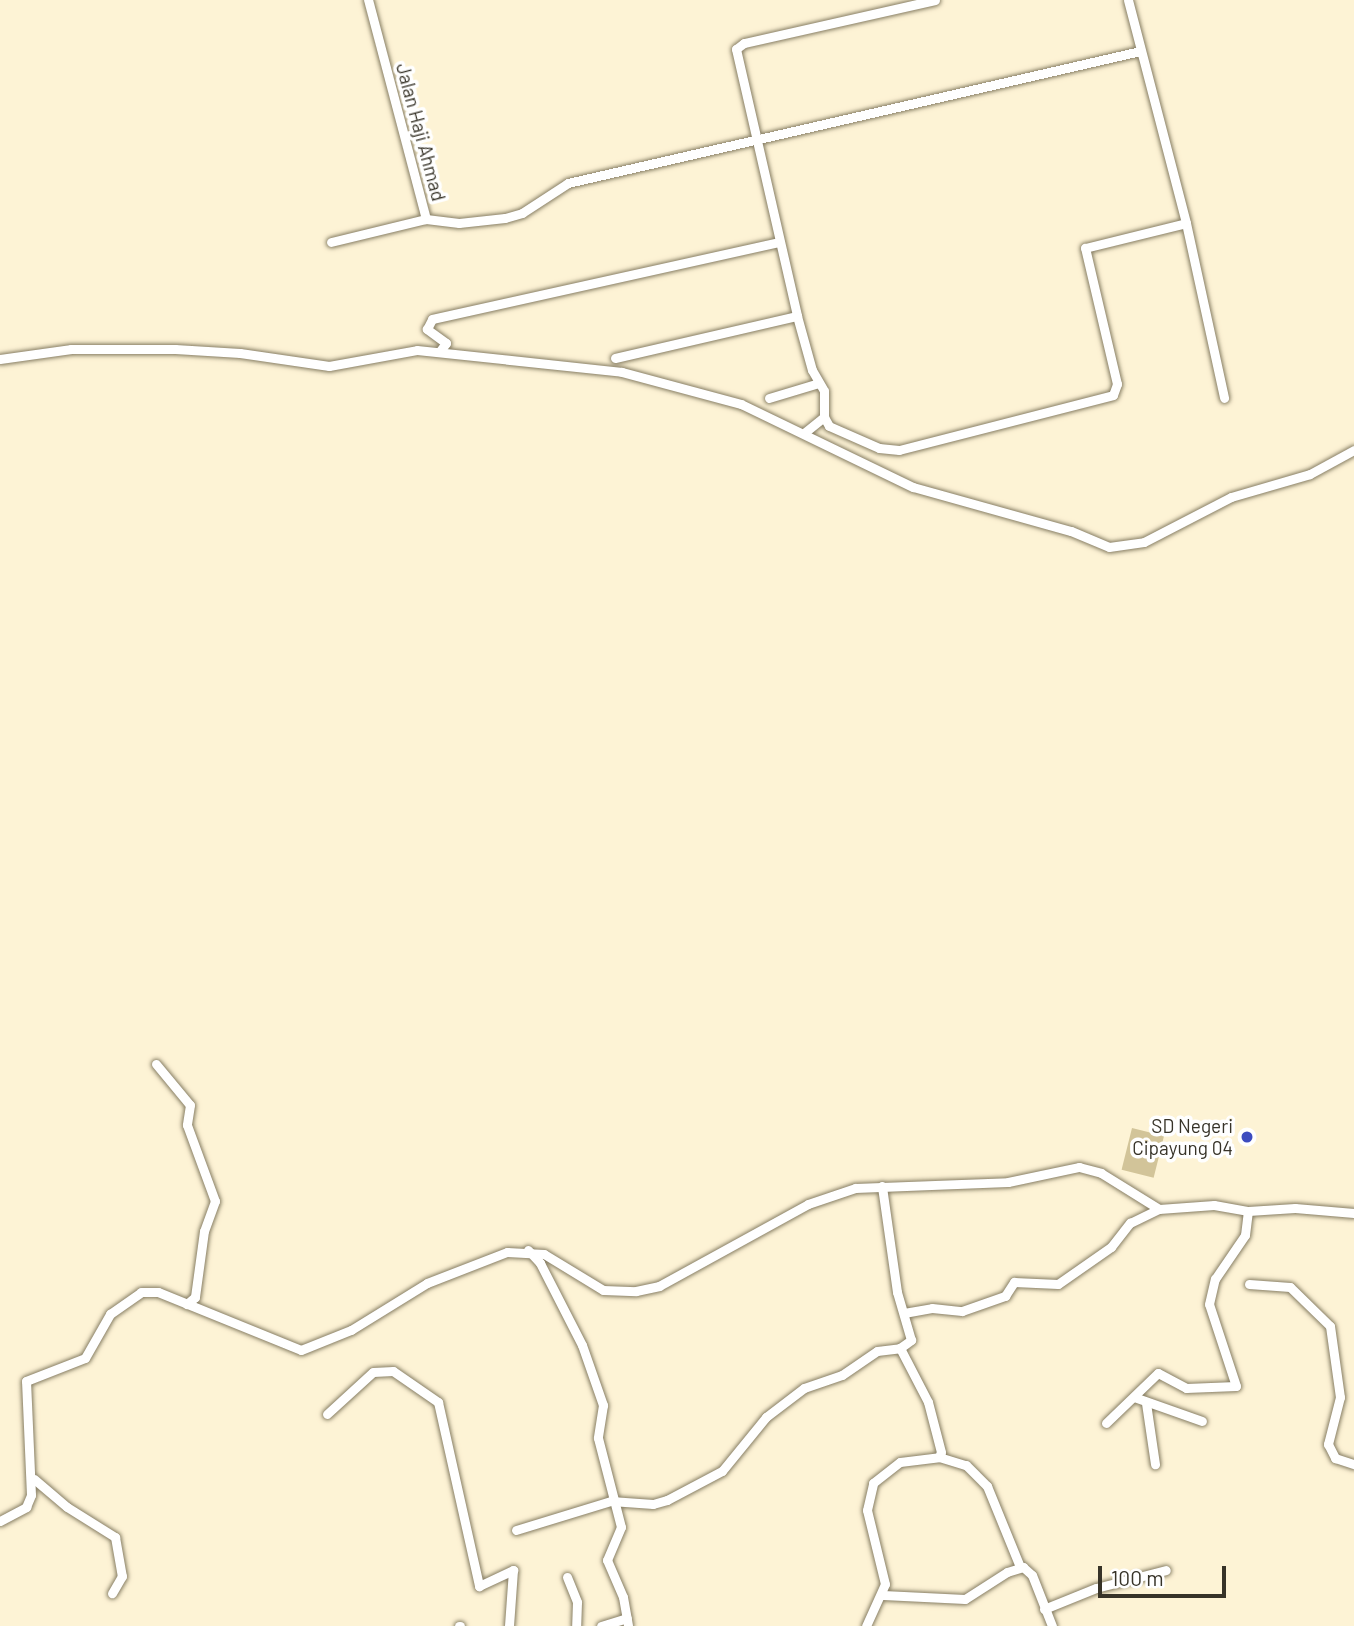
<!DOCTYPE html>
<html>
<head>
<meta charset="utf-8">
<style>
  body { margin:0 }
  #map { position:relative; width:1354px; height:1626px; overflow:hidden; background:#fdf3d5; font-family:Barlow,sans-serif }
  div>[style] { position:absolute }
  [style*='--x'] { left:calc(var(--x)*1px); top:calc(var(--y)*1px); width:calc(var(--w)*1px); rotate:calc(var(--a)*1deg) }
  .green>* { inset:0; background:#d2c499; transform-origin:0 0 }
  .roads { filter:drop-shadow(0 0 2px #877e64) drop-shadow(0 0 2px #877e64) }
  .minor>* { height:9px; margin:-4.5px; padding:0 4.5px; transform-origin:4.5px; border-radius:4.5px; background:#fff }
  .dots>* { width:19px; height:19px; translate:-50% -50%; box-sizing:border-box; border:4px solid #fff; border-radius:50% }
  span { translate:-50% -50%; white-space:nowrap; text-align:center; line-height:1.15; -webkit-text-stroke:7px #fff; paint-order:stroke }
  .street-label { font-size:19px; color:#373328 }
  .poi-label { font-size:19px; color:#373328 }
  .right { translate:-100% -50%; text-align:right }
  .scale { position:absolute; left:1098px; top:1566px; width:128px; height:32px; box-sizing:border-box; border:4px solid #373328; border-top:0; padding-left:9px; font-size:21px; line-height:24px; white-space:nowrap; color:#373328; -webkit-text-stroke:5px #fff; paint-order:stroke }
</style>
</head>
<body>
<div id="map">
  <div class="green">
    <div style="left:1132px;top:1128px;width:33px;height:43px;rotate:14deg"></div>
  </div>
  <div class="roads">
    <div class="minor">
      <div style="--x:935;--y:0;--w:196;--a:167.3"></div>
      <div style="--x:744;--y:43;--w:10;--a:143"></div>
      <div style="--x:736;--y:49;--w:274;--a:77.1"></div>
      <div style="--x:797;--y:316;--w:56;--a:74.5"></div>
      <div style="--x:812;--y:370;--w:24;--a:60"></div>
      <div style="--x:824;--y:391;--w:26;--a:90"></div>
      <div style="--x:824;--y:417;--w:10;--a:61"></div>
      <div style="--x:829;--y:426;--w:55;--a:23.7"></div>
      <div style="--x:879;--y:448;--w:20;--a:6"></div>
      <div style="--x:899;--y:450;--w:221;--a:-14.4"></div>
      <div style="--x:1113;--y:395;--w:12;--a:-70"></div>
      <div style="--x:1117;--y:384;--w:140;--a:-103.2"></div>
      <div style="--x:1085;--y:248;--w:104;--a:-13.9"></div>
      <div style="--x:1128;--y:0;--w:230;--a:75.4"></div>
      <div style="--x:1186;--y:223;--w:179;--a:77.7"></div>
      <div style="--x:426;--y:219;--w:33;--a:7"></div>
      <div style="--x:459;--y:223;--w:46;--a:-6.2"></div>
      <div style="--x:505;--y:218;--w:18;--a:-16"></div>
      <div style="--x:522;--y:213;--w:55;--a:-33.1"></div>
      <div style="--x:568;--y:183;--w:587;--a:-12.99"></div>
      <div style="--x:331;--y:242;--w:98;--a:-13.6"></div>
      <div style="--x:426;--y:219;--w:227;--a:-104.8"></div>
      <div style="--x:440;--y:351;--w:10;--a:-53"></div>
      <div style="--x:446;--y:343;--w:24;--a:-144"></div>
      <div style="--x:427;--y:329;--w:11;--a:-63"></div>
      <div style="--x:432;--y:319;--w:356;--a:-12.5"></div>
      <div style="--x:615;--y:358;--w:187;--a:-13"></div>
      <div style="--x:0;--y:359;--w:72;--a:-8"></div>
      <div style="--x:71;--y:349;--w:104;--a:0"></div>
      <div style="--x:175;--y:349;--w:65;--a:3.5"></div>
      <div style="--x:240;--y:353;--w:90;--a:8.3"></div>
      <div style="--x:329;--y:366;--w:89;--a:-10.3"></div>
      <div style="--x:417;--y:350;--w:206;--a:6.1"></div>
      <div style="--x:622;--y:372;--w:123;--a:15.1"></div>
      <div style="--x:741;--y:404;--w:191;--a:25.8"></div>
      <div style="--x:913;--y:487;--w:164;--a:15.6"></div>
      <div style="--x:1071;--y:531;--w:41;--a:22.8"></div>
      <div style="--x:1109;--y:547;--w:35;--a:-8"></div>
      <div style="--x:1144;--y:542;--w:98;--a:-27.3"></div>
      <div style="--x:1231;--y:497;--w:82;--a:-16.2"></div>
      <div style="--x:1310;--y:474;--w:50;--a:-28.6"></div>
      <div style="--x:769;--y:398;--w:52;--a:-16.7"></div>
      <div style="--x:804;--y:433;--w:26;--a:-39"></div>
      <div style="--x:156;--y:1064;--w:53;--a:50.3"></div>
      <div style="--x:190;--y:1105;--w:20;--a:99"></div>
      <div style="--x:187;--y:1125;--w:81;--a:69.8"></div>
      <div style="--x:215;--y:1201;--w:32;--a:110"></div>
      <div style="--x:204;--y:1231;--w:67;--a:97.8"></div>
      <div style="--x:195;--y:1297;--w:11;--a:139"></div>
      <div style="--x:528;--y:1250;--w:18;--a:47"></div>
      <div style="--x:540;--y:1263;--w:92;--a:62.9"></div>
      <div style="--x:582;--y:1345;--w:64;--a:70.7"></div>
      <div style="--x:603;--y:1405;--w:33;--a:99"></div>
      <div style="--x:598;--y:1438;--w:92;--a:75.5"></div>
      <div style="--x:621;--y:1527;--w:36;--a:113"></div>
      <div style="--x:607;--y:1560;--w:40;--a:66.6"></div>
      <div style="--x:623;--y:1597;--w:29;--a:80"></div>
      <div style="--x:1249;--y:1284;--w:41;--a:4.2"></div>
      <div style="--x:1290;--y:1287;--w:56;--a:44.3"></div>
      <div style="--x:1330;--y:1326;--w:72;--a:82"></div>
      <div style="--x:1340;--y:1397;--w:49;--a:104.3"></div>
      <div style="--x:1328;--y:1444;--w:16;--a:63"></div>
      <div style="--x:1335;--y:1458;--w:20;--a:18"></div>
      <div style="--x:904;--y:1313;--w:28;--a:-10"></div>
      <div style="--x:932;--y:1308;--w:30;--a:6"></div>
      <div style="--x:962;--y:1311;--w:46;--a:-19.2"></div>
      <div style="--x:1005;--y:1296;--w:17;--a:-57"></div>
      <div style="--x:1014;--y:1282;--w:44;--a:2.6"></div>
      <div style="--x:1058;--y:1284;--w:65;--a:-34.9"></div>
      <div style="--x:1111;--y:1247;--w:31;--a:-52"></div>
      <div style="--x:1130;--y:1223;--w:32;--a:-26"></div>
      <div style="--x:1134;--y:1397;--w:72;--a:19.4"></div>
      <div style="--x:1146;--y:1403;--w:62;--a:81.6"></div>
      <div style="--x:327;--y:1414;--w:62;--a:-42.4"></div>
      <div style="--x:373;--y:1372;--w:20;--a:-3"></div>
      <div style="--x:393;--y:1371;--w:55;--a:34.6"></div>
      <div style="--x:438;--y:1402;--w:189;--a:77.4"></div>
      <div style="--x:479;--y:1586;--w:38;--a:-25"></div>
      <div style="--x:513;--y:1570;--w:56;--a:94.1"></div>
      <div style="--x:1106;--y:1423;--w:72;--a:-43.9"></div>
      <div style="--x:1158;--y:1373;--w:32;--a:28"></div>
      <div style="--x:1186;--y:1388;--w:50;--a:-2.3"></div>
      <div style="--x:1236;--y:1386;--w:86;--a:-108.2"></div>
      <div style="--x:1209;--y:1304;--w:26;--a:-77"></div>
      <div style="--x:1215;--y:1279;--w:53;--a:-55.7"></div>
      <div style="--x:1245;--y:1235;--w:24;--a:-83"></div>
      <div style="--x:939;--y:1457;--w:28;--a:17"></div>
      <div style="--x:966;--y:1465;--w:30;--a:45"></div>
      <div style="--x:987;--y:1486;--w:87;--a:67.8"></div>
      <div style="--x:34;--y:1479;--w:43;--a:40.3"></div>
      <div style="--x:67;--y:1507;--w:57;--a:32"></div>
      <div style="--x:115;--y:1537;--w:40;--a:80"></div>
      <div style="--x:122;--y:1576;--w:20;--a:120"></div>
      <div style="--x:0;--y:1521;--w:30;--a:-28"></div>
      <div style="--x:26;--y:1507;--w:13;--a:-67"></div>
      <div style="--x:31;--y:1495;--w:114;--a:-92.5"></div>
      <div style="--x:26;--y:1381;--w:63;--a:-21.3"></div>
      <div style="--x:85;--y:1358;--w:51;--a:-60.4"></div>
      <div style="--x:110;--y:1314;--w:38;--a:-35"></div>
      <div style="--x:141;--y:1292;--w:17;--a:0"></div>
      <div style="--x:158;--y:1292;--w:154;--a:22.1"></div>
      <div style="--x:301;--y:1350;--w:54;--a:-21.8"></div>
      <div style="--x:351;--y:1330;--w:89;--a:-31.7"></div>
      <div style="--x:427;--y:1283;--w:86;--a:-21.2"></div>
      <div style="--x:507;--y:1252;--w:37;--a:3"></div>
      <div style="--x:544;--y:1254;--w:69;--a:31.4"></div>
      <div style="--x:603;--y:1290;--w:33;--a:2"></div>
      <div style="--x:636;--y:1291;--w:24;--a:-12"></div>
      <div style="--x:659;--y:1286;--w:170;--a:-28.8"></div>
      <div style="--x:808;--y:1204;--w:50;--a:-18.8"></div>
      <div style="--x:855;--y:1188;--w:153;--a:-2.2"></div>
      <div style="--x:1008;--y:1182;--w:73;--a:-11.9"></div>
      <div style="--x:1079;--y:1167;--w:23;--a:15"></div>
      <div style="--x:1101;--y:1173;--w:68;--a:31.8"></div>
      <div style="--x:1159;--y:1209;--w:55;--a:-4.2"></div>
      <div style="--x:1214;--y:1205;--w:35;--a:10"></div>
      <div style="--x:1248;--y:1211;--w:47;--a:-3.7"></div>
      <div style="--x:1295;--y:1208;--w:59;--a:4.8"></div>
      <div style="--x:516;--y:1530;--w:99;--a:-17"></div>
      <div style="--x:611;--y:1501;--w:42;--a:4.1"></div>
      <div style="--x:653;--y:1504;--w:15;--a:-16"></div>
      <div style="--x:667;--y:1500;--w:62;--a:-27.8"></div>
      <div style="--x:722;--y:1471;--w:70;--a:-50.8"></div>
      <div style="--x:766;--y:1417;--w:48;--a:-37.3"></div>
      <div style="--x:804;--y:1388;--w:40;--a:-18.9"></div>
      <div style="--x:842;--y:1375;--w:42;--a:-34.4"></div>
      <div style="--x:877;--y:1351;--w:23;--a:-7"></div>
      <div style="--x:567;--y:1577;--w:27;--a:68"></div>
      <div style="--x:577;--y:1602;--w:24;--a:92"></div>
      <div style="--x:883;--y:1595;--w:82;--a:2.8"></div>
      <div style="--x:965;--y:1599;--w:50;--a:-32.7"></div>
      <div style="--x:1007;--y:1572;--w:17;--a:-17"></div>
      <div style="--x:1023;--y:1567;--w:12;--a:42"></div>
      <div style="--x:1032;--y:1575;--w:55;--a:68.6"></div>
      <div style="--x:1044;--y:1609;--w:56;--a:-22"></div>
      <div style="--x:1096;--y:1588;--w:72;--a:-14.4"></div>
      <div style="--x:459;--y:1626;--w:1;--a:0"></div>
      <div style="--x:601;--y:1626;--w:27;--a:-17"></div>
      <div style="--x:866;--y:1626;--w:46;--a:-65.7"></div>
      <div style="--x:885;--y:1584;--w:76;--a:-103.7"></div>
      <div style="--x:867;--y:1510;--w:28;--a:-77"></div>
      <div style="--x:873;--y:1483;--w:34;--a:-38"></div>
      <div style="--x:900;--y:1462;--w:39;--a:-7"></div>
      <div style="--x:939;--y:1457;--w:5;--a:-68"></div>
      <div style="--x:941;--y:1452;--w:52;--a:-104.6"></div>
      <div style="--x:928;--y:1402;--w:61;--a:-117.4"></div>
      <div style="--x:900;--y:1348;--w:14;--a:-36"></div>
      <div style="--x:911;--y:1340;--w:50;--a:-106.3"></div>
      <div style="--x:897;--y:1292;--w:107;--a:-98.1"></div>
    </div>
  </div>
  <div class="dots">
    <div style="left:1247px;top:1137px;background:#3d4cbf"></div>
  </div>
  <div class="street-label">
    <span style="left:421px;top:132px;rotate:75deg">Jalan Haji Ahmad</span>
  </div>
  <div class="poi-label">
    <span class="right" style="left:1233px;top:1137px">SD Negeri<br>Cipayung 04</span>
  </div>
  <div class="scale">100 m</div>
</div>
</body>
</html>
